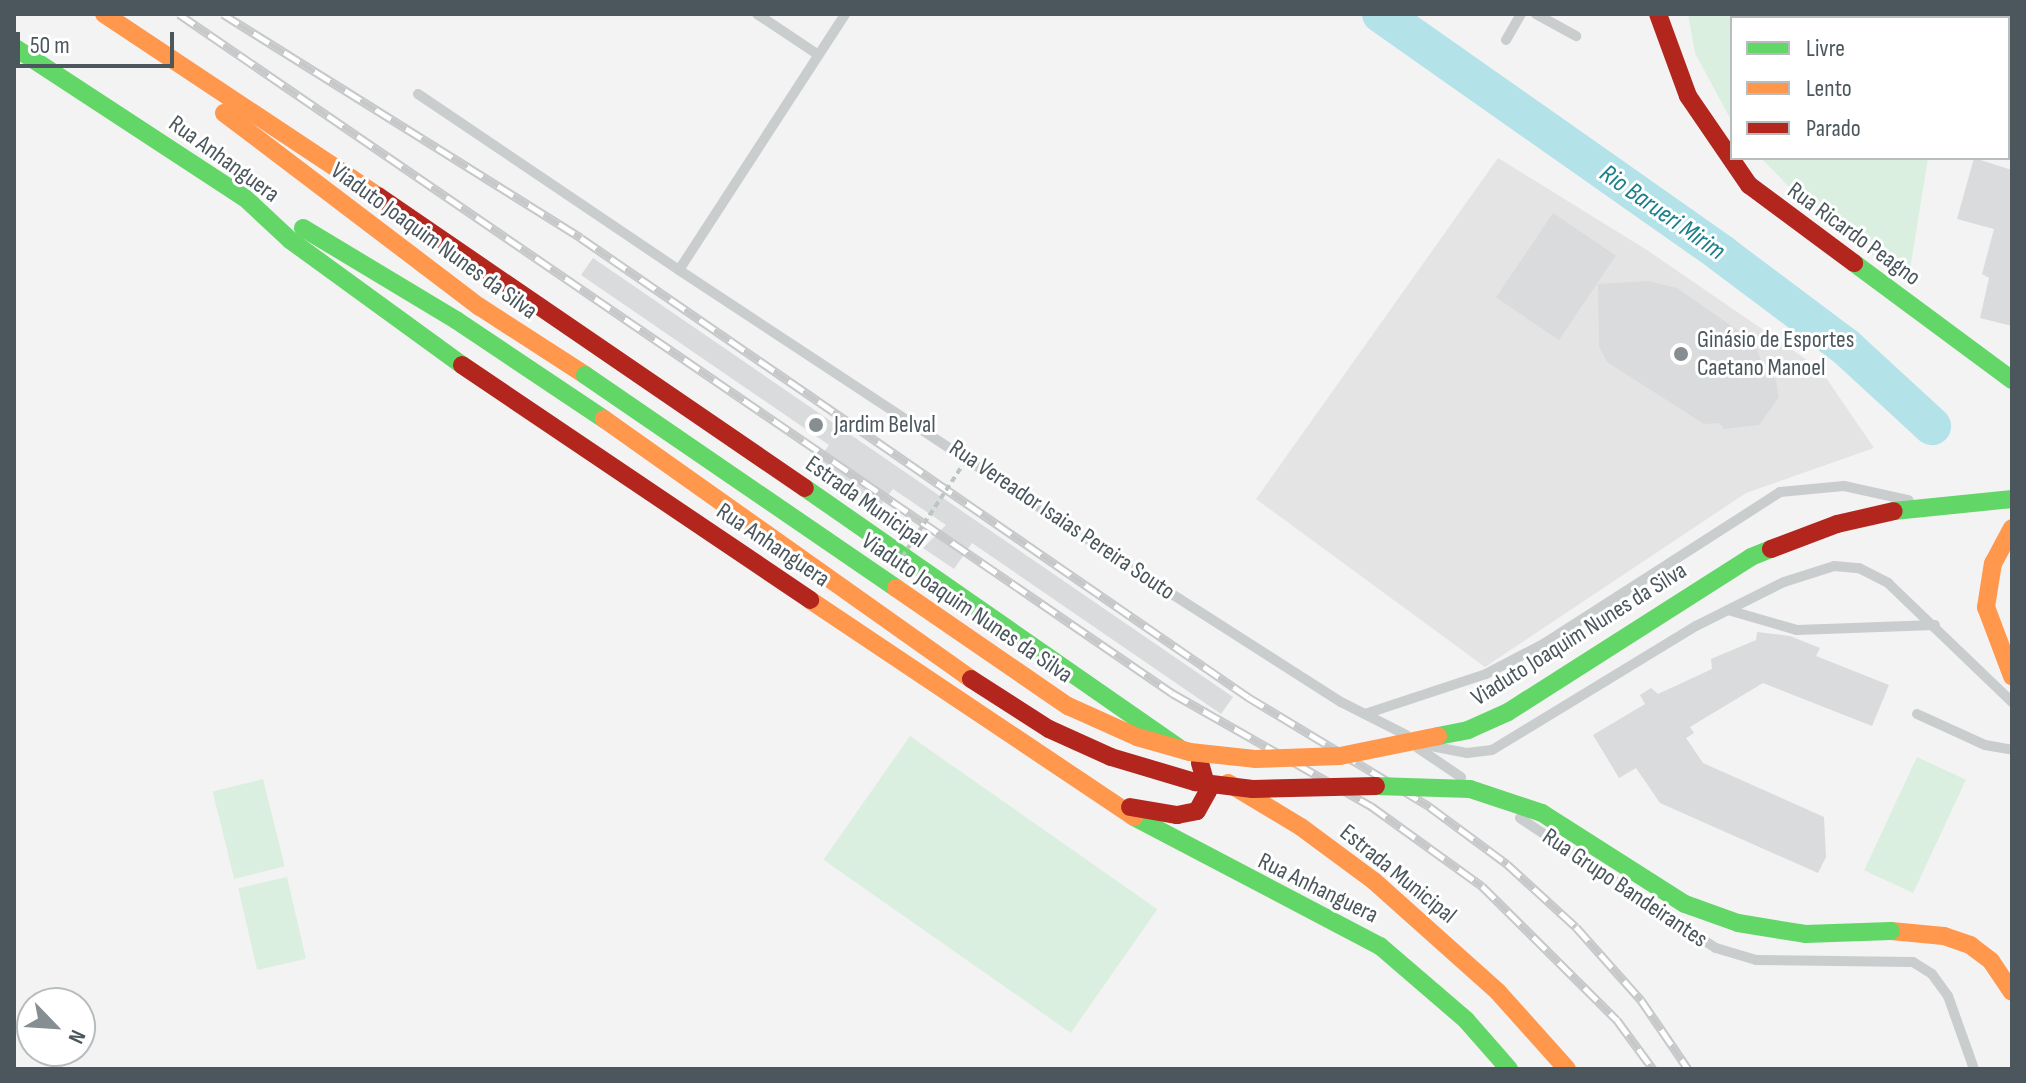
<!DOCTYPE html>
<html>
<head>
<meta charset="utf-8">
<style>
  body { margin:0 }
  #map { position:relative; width:2026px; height:1083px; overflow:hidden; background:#f3f3f3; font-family:"Sofia Sans Condensed",sans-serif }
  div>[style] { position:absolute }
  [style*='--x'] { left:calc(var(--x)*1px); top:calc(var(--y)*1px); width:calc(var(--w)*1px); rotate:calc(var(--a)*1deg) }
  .education>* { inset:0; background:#e5e4e4 }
  .green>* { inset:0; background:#daefe0; transform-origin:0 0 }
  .river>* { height:38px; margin:-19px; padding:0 19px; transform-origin:19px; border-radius:19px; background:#b3e3e8 }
  .building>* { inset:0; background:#dadbdc; transform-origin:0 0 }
  .lane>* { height:10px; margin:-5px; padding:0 5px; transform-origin:5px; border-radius:5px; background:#cacdce }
  .fast>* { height:18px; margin:-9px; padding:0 9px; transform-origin:9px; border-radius:9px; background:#63d668 }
  .slow>* { height:18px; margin:-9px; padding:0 9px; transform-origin:9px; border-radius:9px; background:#ff974d }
  .jam>* { height:18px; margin:-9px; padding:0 9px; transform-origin:9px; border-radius:9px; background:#b3261e }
  .rail>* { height:9px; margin-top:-4.5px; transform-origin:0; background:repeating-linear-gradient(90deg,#fff 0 18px,#c6c8c9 0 36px); box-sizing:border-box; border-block:2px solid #c6c8c9 }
  .path-bridge>* { height:4px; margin-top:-2px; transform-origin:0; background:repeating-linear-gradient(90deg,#bbc5c1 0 6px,transparent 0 10px) }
  .fast-bridge>* { height:18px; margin:-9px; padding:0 9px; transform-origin:9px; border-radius:9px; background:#63d668 }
  .slow-bridge>* { height:18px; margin:-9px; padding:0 9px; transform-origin:9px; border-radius:9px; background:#ff974d }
  .jam-bridge>* { height:18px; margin:-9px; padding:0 9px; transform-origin:9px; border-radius:9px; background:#b3261e }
  .dots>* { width:22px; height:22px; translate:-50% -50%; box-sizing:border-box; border:4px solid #fff; border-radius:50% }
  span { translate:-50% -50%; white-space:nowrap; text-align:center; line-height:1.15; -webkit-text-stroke:6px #fff; paint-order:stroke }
  .street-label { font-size:24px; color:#4b575d }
  .poi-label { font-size:24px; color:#4b575d }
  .left { translate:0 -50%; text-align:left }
  .water-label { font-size:26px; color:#1b808a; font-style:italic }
  .frame { position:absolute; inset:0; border:16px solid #4b575d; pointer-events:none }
  .legend { position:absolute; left:1730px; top:16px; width:280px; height:144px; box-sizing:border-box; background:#fff; border:2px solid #b7bcbe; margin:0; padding:10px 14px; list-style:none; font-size:24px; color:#4b575d }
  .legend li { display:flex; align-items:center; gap:16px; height:40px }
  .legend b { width:40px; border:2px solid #b7bcbe }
  .north { position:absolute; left:16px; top:987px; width:80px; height:80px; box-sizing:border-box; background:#fff; border:2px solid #b7bcbe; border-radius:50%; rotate:115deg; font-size:22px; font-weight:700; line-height:32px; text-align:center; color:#4b575d }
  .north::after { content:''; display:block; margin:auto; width:28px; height:36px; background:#868e92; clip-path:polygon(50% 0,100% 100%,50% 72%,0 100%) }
  .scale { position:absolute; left:16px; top:32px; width:158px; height:36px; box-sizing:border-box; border:4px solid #4b575d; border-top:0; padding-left:10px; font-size:24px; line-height:28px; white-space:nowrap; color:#4b575d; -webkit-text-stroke:6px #fff; paint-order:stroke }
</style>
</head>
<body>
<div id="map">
  <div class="education">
    <div style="clip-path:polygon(1498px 158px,1647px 250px,1820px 369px,1874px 448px,1746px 493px,1485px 667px,1256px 499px)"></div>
  </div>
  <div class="green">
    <div style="clip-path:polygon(1688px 14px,2011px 14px,1732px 18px,1732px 122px,1695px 53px)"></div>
    <div style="clip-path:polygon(1761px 158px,1928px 158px,1908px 282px,1802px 200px)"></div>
    <div style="left:910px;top:736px;width:302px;height:151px;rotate:35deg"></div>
    <div style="left:1917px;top:757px;width:54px;height:125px;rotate:25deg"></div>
    <div style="left:263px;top:779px;width:90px;height:52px;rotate:76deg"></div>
    <div style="left:287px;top:877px;width:84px;height:50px;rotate:77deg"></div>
  </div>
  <div class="river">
    <div style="--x:1381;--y:14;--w:417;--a:35.1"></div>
    <div style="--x:1722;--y:254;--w:155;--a:36.9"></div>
    <div style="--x:1846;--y:347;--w:117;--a:42.6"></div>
  </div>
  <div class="building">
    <div style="clip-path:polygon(1974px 158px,2012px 170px,2012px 326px,1980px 318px,1989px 278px,1982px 274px,1994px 229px,1957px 219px)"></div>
    <div style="left:1553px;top:213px;width:76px;height:102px;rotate:34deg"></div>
    <div style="clip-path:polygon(593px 258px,905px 472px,1233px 697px,1221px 714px,972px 543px,954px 569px,923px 548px,946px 525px,893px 489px,874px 514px,811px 470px,829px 445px,581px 275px)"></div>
    <div style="clip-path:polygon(1649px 281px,1677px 288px,1753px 341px,1765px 369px,1773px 366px,1779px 397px,1759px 425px,1724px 429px,1719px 423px,1704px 424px,1607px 362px,1599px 346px,1598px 284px)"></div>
    <div style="clip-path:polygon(1757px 632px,1790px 636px,1820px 648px,1816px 656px,1889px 685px,1872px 726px,1763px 683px,1690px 727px,1694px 733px,1686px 738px,1703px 763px,1824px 817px,1826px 857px,1818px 873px,1660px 803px,1636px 768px,1619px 778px,1593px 735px,1645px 704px,1640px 695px,1651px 688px,1658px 694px,1712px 669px,1711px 659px,1756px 640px)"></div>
  </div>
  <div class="lane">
    <div style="--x:757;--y:14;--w:72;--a:33.7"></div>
    <div style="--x:1536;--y:14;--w:46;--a:28.8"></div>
    <div style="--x:2008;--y:32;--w:4;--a:0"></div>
    <div style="--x:1506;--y:40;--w:30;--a:-60"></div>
    <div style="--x:2008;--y:87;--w:4;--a:27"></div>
    <div style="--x:418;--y:94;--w:315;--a:34"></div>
    <div style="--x:679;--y:270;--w:305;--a:-57"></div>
    <div style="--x:679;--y:270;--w:551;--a:33.37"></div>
    <div style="--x:1139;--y:573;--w:240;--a:32.6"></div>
    <div style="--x:1341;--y:702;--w:73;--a:26.9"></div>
    <div style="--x:1728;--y:610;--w:72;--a:16.2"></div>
    <div style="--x:1797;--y:630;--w:138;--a:-2.1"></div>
    <div style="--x:1365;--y:714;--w:127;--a:-18.3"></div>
    <div style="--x:1486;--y:674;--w:67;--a:-27.7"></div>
    <div style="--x:1545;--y:643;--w:279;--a:-32.7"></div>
    <div style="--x:1780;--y:492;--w:64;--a:-5.4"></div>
    <div style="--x:1844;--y:486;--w:66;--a:12.3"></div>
    <div style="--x:1917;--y:714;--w:75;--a:24.5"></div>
    <div style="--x:1985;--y:745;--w:27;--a:10"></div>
    <div style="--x:1431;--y:746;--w:37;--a:11"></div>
    <div style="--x:1467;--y:753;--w:25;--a:-7"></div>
    <div style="--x:1492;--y:750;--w:239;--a:-31.3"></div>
    <div style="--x:1696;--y:626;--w:98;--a:-26.6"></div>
    <div style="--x:1784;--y:582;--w:52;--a:-17.7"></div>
    <div style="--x:1834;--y:566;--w:25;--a:5"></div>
    <div style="--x:1859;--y:568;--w:33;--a:27"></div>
    <div style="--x:1888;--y:583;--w:172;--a:43.8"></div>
    <div style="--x:1418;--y:748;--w:52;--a:34"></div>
    <div style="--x:1520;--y:818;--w:235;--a:33.6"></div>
    <div style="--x:1716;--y:948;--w:42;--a:16.7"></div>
    <div style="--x:1756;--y:960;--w:157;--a:0.7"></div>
    <div style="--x:1913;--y:962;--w:22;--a:32"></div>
    <div style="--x:1932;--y:974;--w:27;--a:54"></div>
    <div style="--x:1948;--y:996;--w:77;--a:70.4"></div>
  </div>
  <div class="fast">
    <div style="--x:14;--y:47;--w:276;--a:33.2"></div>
    <div style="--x:245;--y:198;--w:62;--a:43"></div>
    <div style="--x:290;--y:240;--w:213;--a:36"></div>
    <div style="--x:303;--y:228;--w:179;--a:31"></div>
    <div style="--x:456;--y:320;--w:178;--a:33.8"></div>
    <div style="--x:1854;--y:263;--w:197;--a:36.5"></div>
    <div style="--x:805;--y:488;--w:455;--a:34.8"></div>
    <div style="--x:1894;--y:511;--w:119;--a:-5.8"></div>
    <div style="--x:1134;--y:817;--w:278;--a:27.7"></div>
    <div style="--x:1380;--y:946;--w:113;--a:40.7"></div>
    <div style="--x:1466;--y:1020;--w:65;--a:48.7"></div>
  </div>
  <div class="slow">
    <div style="--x:104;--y:14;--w:329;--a:33.6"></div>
    <div style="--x:224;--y:113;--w:321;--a:37.2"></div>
    <div style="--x:480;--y:307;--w:125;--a:32.9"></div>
    <div style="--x:2012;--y:528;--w:40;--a:118"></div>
    <div style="--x:1993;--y:563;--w:45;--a:99"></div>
    <div style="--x:1986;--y:607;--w:74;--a:69.4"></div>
    <div style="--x:810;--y:600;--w:390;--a:33.8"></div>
    <div style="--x:1228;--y:783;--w:85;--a:31.1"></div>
    <div style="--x:1301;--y:827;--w:91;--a:36.5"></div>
    <div style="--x:1374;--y:881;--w:166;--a:41.8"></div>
    <div style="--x:1498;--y:992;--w:103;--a:48.1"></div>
    <div style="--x:1891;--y:931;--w:53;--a:5.4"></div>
    <div style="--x:1944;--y:936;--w:28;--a:19"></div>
    <div style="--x:1970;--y:945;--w:26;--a:37"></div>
    <div style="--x:1991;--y:961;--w:37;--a:56"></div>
  </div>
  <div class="jam">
    <div style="--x:1658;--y:14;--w:87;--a:69.9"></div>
    <div style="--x:1688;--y:96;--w:108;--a:55.6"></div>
    <div style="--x:1749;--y:185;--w:131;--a:36.6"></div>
    <div style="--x:378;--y:196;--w:517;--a:34.37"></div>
    <div style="--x:462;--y:365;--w:420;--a:34"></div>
    <div style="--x:1130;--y:807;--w:48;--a:9.7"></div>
    <div style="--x:1177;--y:815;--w:20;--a:-11"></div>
    <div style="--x:1197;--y:811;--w:23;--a:-61"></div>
    <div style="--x:1208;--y:791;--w:29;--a:-106"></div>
  </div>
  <div class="rail">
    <div style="--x:179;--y:14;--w:1203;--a:34.36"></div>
    <div style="--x:1172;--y:693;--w:229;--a:29.6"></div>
    <div style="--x:1371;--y:806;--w:137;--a:35.8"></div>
    <div style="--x:1482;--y:886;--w:190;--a:44.8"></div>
    <div style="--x:1617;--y:1020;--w:61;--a:53.7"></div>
    <div style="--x:223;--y:14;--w:422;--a:32"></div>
    <div style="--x:581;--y:238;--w:810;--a:34.53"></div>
    <div style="--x:1248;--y:697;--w:213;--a:31.1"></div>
    <div style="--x:1430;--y:807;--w:96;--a:36.5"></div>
    <div style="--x:1507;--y:864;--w:93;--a:42.4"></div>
    <div style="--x:1576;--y:927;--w:98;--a:48.3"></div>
    <div style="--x:1641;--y:1000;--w:83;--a:55.7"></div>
  </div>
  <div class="path-bridge">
    <div style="--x:902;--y:557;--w:120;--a:-56.6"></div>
  </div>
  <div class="fast-bridge">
    <div style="--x:585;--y:375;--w:377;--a:34.4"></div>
    <div style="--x:1438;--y:736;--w:31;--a:-11"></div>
    <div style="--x:1468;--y:730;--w:44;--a:-24.2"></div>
    <div style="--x:1508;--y:712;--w:288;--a:-32.5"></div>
    <div style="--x:1751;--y:557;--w:22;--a:-22"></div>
    <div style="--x:1376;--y:786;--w:94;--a:1.8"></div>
    <div style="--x:1470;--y:789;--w:76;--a:18.4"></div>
    <div style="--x:1542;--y:813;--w:169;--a:32.5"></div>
    <div style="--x:1685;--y:904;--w:56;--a:19.7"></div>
    <div style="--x:1738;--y:923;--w:68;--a:9.3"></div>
    <div style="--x:1805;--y:934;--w:86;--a:-2"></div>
  </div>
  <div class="slow-bridge">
    <div style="--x:604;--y:419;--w:450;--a:35.3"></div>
    <div style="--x:896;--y:588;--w:209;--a:34.5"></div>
    <div style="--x:1068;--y:706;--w:76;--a:24.2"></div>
    <div style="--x:1137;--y:737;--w:55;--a:15.8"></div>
    <div style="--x:1190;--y:752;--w:65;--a:6.1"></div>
    <div style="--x:1255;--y:759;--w:85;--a:-2"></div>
    <div style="--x:1340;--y:756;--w:100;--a:-11.5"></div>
  </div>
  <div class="jam-bridge">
    <div style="--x:1771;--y:549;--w:71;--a:-20.7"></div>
    <div style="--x:1837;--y:524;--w:58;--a:-12.8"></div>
    <div style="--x:971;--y:679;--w:93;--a:32.7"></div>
    <div style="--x:1049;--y:729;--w:68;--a:24.3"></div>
    <div style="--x:1111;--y:757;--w:88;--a:16.6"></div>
    <div style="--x:1195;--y:782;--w:58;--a:6.9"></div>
    <div style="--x:1253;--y:789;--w:123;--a:-1.4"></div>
  </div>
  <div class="dots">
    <div style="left:1681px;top:354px;background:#868e92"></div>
    <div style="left:816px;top:425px;background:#868e92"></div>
  </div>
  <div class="street-label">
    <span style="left:224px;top:159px;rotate:36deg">Rua Anhanguera</span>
    <span style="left:1854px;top:234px;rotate:36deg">Rua Ricardo Peagno</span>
    <span style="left:434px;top:241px;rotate:36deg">Viaduto Joaquim Nunes da Silva</span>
    <span style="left:866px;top:502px;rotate:35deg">Estrada Municipal</span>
    <span style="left:1062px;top:520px;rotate:34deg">Rua Vereador Isaias Pereira Souto</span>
    <span style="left:773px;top:545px;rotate:34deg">Rua Anhanguera</span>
    <span style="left:967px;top:608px;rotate:34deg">Viaduto Joaquim Nunes da Silva</span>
    <span style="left:1579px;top:634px;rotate:-32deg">Viaduto Joaquim Nunes da Silva</span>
    <span style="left:1398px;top:874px;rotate:39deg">Estrada Municipal</span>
    <span style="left:1318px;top:888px;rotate:26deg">Rua Anhanguera</span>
    <span style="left:1625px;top:888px;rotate:34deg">Rua Grupo Bandeirantes</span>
  </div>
  <div class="poi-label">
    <span class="left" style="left:1697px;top:354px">Ginásio de Esportes<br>Caetano Manoel</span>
    <span class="left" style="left:834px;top:425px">Jardim Belval</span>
  </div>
  <div class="water-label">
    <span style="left:1662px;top:213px;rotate:35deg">Rio Barueri Mirim</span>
  </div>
  <div class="frame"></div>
  <ul class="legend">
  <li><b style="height:10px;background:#63d668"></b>Livre</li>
  <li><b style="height:10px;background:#ff974d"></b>Lento</li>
  <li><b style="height:10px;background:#b3261e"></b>Parado</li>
  </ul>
  <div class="north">N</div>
  <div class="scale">50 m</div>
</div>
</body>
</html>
